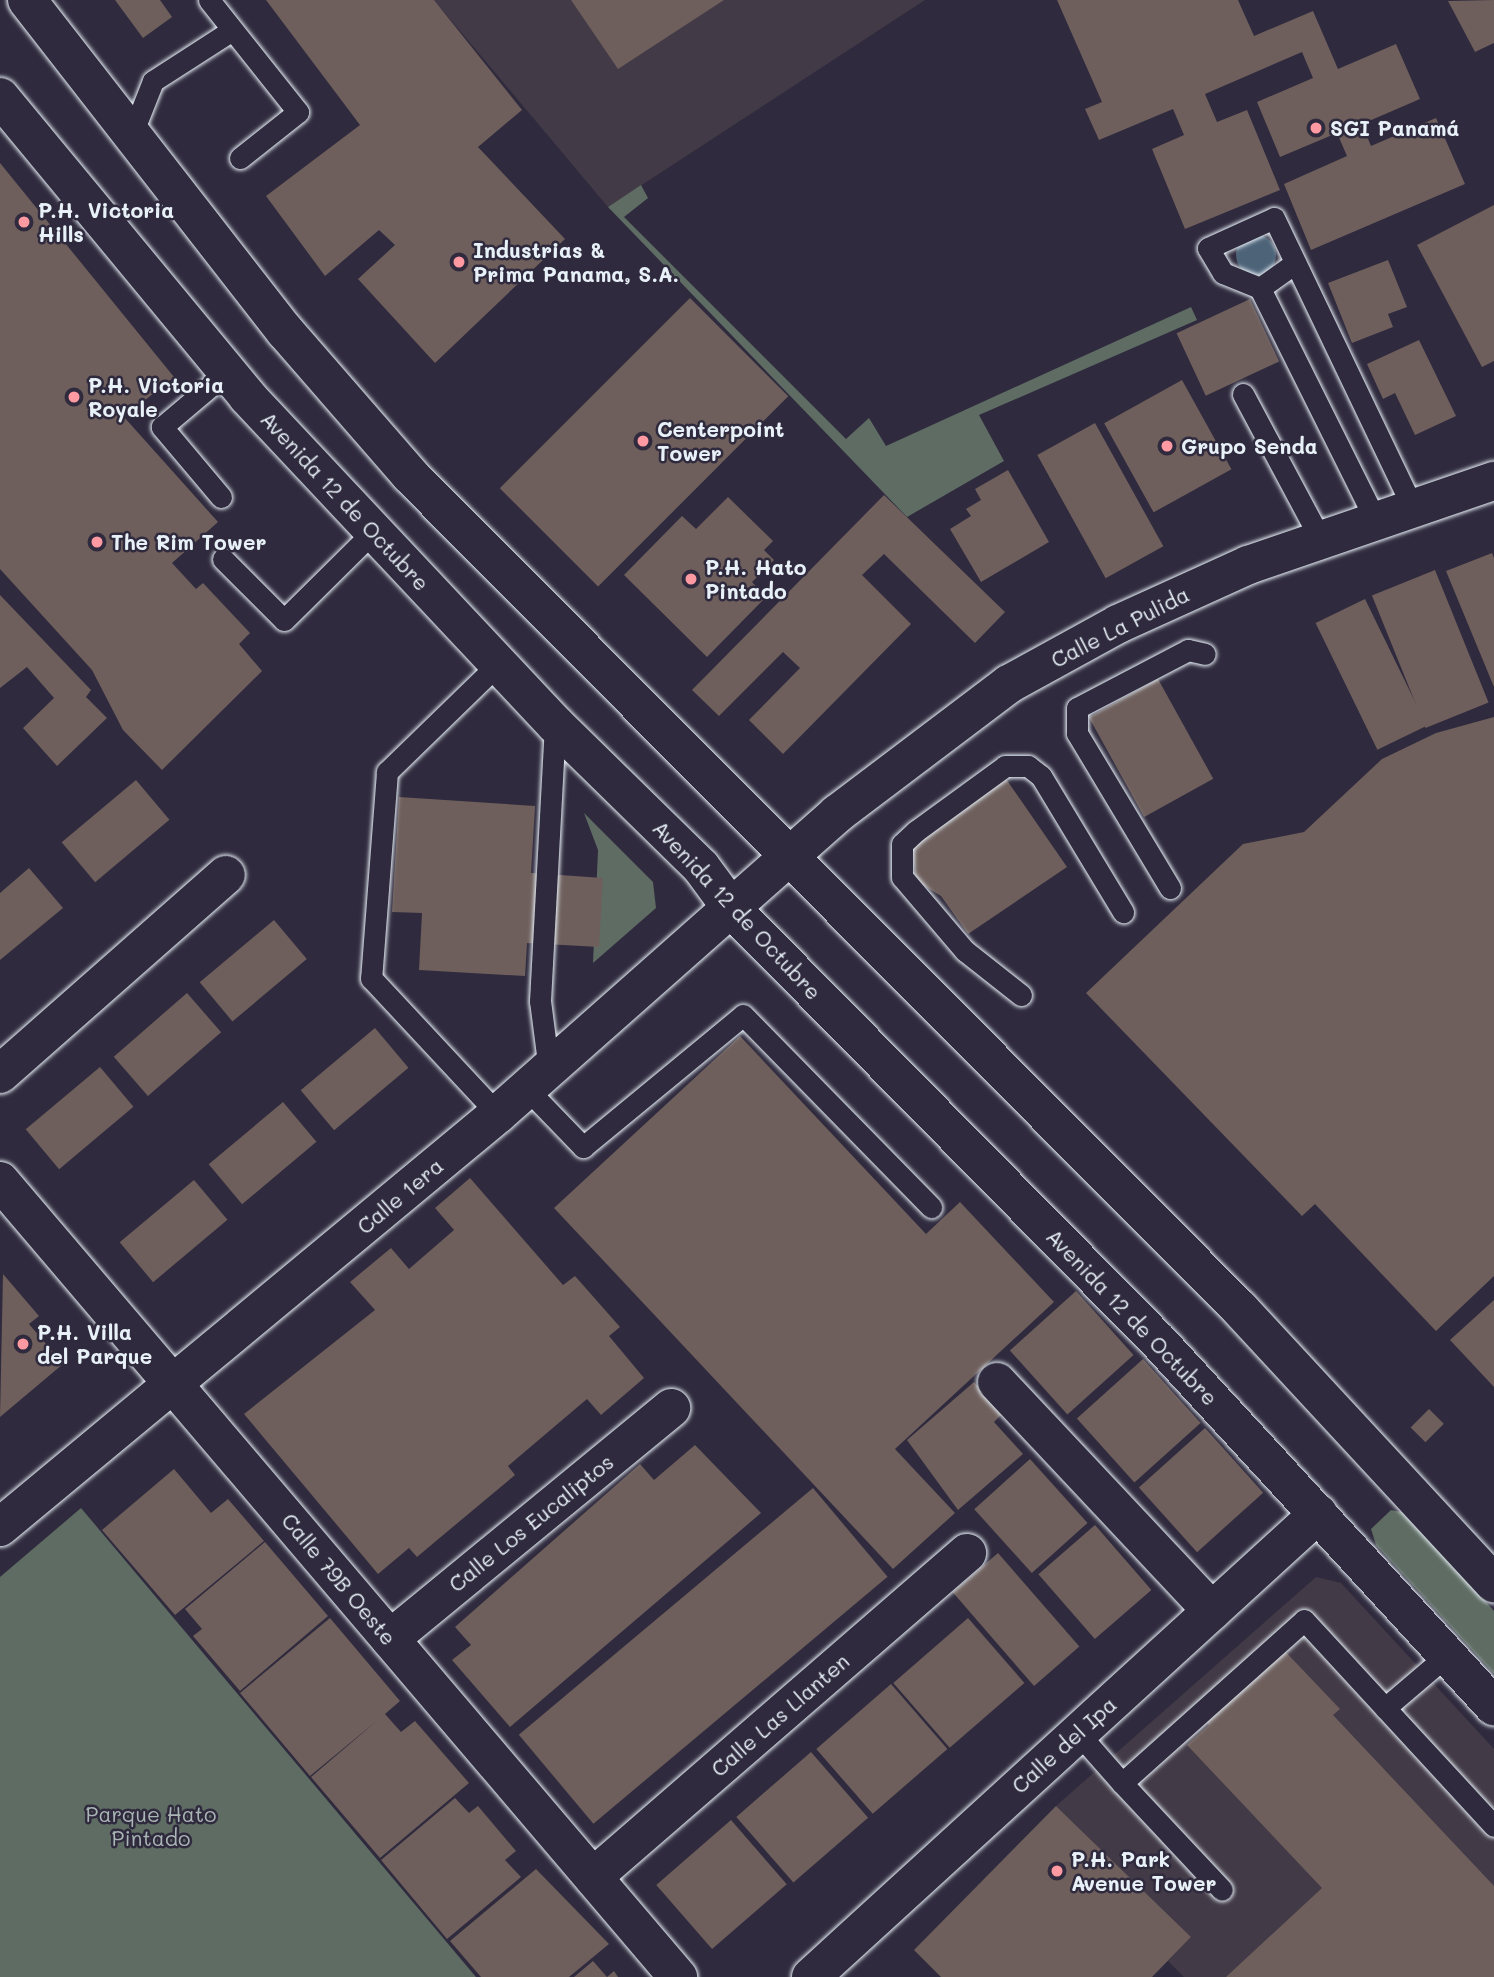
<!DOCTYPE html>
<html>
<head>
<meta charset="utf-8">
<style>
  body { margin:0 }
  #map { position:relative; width:1494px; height:1977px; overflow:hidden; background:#2f2a3d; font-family:Mali,sans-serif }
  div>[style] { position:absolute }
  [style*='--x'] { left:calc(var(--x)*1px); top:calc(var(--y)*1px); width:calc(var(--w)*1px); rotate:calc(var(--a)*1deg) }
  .built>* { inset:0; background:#423a46 }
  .green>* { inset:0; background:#5e6c63 }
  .water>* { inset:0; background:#4d6378 }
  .round { border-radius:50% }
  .building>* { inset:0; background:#6e5f5c; transform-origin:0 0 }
  .roads { filter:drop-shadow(0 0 2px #e8f1f8) drop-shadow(0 0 2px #e8f1f8) }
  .lane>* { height:21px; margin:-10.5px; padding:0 10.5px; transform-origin:10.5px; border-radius:10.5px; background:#2f2a3d }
  .street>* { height:38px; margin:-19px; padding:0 19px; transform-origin:19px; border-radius:19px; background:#2f2a3d }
  .secondary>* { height:38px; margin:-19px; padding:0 19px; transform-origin:19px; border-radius:19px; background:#2f2a3d }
  .primary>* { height:38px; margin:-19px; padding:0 19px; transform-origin:19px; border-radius:19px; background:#2f2a3d }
  .dots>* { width:19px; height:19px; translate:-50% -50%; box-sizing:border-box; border:4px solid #2f2a3d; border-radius:50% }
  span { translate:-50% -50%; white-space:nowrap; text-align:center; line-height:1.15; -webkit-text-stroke:5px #2f2a3d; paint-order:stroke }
  .poi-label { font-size:21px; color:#e8f1f8; font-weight:700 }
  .left { translate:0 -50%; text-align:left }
  .street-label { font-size:21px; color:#e8f1f8 }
  .park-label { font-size:21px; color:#aab5b5 }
</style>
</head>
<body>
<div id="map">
  <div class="built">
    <div style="clip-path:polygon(434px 0,925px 0,608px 207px)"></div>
    <div style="clip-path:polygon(1316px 1577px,1341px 1583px,1494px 1749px,1494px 1977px,1184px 1977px,1168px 1961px,1191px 1937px,1056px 1806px)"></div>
  </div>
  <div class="green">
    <div style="clip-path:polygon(641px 185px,648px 198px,624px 217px,846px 439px,869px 418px,886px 446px,1191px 307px,1197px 320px,979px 415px,1004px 461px,907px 517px,608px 207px)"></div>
    <div style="clip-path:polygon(584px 813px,653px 882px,656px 908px,593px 963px,598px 850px)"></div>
    <div style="clip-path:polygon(81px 1508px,476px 1977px,0 1977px,0 1577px)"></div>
    <div style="clip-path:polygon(1391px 1510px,1406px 1513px,1494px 1611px,1494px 1674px,1376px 1545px,1371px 1529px)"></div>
  </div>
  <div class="water">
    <div class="round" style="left:1236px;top:235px;width:40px;height:40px"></div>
  </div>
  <div class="building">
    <div style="clip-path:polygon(115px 0,160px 0,172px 17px,143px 38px)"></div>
    <div style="clip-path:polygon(266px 0,434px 0,522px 110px,478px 147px,565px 239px,435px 363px,358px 279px,395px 245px,379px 230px,325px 276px,266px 196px,360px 125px)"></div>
    <div style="clip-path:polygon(571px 0,724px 0,618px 69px)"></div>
    <div style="clip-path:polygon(1057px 0,1238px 0,1254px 36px,1313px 11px,1338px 69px,1396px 44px,1420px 99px,1362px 124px,1371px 146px,1436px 118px,1465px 184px,1311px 250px,1284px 184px,1347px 156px,1337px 133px,1280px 157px,1257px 102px,1313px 78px,1302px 52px,1205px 94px,1217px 122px,1247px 110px,1280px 190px,1185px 229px,1152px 149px,1184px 135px,1173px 109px,1099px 140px,1085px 109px,1102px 102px)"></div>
    <div style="clip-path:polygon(1494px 0,1494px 43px,1475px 52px,1448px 1px)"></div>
    <div style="clip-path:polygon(0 163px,174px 377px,124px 417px,218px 522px,172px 563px,196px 589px,203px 583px,250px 633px,239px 644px,262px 671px,162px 770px,123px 730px,92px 670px,0 569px)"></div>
    <div style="clip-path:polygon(1494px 205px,1494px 361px,1482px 367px,1417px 245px)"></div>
    <div style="clip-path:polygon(1388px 260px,1407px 307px,1388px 314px,1393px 327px,1352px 343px,1328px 283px)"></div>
    <div style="left:690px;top:298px;width:139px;height:269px;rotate:45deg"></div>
    <div style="left:1250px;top:299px;width:69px;height:81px;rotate:65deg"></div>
    <div style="clip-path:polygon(1419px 340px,1456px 416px,1415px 435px,1395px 393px,1383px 399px,1367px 364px)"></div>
    <div style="left:1182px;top:380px;width:102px;height:89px;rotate:61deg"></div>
    <div style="left:1095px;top:423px;width:141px;height:66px;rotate:61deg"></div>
    <div style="clip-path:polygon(1008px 470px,1049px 542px,981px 582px,950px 529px,971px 516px,966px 509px,981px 500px,975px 489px)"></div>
    <div style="clip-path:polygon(884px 495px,1005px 612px,975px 643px,884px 554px,862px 575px,911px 624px,783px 754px,749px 720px,800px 668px,783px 652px,719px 716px,692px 690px)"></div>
    <div style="clip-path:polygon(728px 497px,773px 541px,764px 550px,774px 560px,752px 582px,766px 597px,707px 657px,624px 575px,682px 516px,696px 529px)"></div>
    <div style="clip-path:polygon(1492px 553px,1494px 558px,1494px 687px,1446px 571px)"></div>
    <div style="left:1435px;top:570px;width:143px;height:68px;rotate:68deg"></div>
    <div style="clip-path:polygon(0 595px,91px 690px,86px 697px,107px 718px,57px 766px,23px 728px,54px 698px,27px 667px,0 688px)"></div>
    <div style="left:1365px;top:599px;width:141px;height:55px;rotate:64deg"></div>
    <div style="left:1158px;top:679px;width:114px;height:79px;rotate:61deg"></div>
    <div style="clip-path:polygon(1494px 717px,1494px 1276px,1436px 1331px,1315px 1204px,1302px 1216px,1086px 993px,1243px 844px,1304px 832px,1382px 759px,1436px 733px)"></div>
    <div style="clip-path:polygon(1004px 776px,1067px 867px,968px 934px,941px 896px,916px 881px,912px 844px)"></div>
    <div style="left:136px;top:780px;width:52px;height:97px;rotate:50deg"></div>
    <div style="clip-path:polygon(399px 797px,535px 806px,531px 873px,603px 878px,599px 947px,527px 943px,525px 976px,419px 970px,422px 913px,392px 912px)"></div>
    <div style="clip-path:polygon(29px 868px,63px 908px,0 960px,0 893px)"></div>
    <div style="left:274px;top:920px;width:51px;height:97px;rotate:50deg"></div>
    <div style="left:187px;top:993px;width:52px;height:97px;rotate:49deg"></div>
    <div style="left:375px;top:1028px;width:52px;height:97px;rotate:50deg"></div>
    <div style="clip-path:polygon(740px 1036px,926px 1234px,960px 1202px,1054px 1302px,895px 1449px,955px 1513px,893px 1569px,554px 1208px)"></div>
    <div style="left:100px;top:1067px;width:52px;height:97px;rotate:50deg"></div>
    <div style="left:283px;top:1102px;width:52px;height:97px;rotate:50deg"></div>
    <div style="clip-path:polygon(470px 1178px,563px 1285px,575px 1276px,620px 1327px,609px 1336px,644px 1378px,601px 1415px,587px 1399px,508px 1466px,515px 1475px,436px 1541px,417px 1557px,409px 1548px,378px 1574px,244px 1414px,375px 1310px,350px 1282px,391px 1248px,409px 1269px,454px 1230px,435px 1208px)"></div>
    <div style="left:194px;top:1180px;width:52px;height:97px;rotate:50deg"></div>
    <div style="clip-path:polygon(3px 1274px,39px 1316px,29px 1324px,63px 1364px,0 1417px)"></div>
    <div style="left:1076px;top:1291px;width:86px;height:89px;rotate:48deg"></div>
    <div style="clip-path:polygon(1494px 1300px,1494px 1387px,1450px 1340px)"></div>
    <div style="left:1143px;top:1359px;width:86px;height:89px;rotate:48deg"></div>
    <div style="clip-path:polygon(974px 1382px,1002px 1414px,994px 1422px,1023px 1454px,958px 1510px,907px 1440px)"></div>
    <div style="left:1429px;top:1409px;width:21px;height:26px;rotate:45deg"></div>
    <div style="left:1205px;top:1428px;width:87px;height:89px;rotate:48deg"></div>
    <div style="clip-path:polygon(695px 1445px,761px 1513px,510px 1727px,452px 1660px,471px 1645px,455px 1627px,640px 1464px,654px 1480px)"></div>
    <div style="left:1030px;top:1459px;width:86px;height:75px;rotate:48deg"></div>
    <div style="clip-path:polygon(174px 1469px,211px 1513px,228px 1499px,264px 1541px,175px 1615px,102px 1530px)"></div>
    <div style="left:813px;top:1488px;width:116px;height:384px;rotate:50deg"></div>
    <div style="left:1095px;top:1525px;width:86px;height:75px;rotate:49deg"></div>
    <div style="clip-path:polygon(265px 1542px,328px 1616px,240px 1691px,193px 1636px,202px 1629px,185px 1609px)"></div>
    <div style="left:998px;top:1553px;width:124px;height:60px;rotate:49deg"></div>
    <div style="clip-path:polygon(330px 1618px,400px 1701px,385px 1714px,401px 1732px,415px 1721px,469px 1783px,380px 1858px,311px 1777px,379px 1719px,310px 1776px,240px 1693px)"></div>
    <div style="left:968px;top:1618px;width:86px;height:99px;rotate:49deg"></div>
    <div style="clip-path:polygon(1280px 1646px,1340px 1709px,1333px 1715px,1494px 1886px,1494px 1977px,1226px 1977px,1322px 1888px,1187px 1745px,1209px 1725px,1202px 1718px)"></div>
    <div style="left:891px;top:1684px;width:86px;height:99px;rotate:49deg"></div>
    <div style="left:811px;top:1752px;width:87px;height:99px;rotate:49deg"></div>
    <div style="clip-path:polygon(455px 1798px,469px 1813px,478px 1806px,516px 1851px,505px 1860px,521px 1877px,447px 1939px,381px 1860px)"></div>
    <div style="clip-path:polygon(1056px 1806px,1191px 1937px,1152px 1977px,941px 1977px,914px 1950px)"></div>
    <div style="left:731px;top:1820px;width:85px;height:99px;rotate:49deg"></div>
    <div style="clip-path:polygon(536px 1869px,609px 1944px,569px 1977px,481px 1977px,450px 1941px)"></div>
    <div style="clip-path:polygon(593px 1961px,607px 1977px,614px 1971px,618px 1977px,574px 1977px)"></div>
  </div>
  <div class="roads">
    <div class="lane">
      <div style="--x:209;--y:0;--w:143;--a:51.5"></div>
      <div style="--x:298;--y:112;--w:74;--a:141.6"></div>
      <div style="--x:130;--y:139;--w:62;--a:-68.4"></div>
      <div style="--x:153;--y:81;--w:94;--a:-32.8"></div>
      <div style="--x:1260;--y:288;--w:43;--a:-35.5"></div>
      <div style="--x:1243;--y:394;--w:163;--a:61.9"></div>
      <div style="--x:221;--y:497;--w:92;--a:-130.1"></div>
      <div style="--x:162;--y:427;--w:84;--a:-40.2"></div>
      <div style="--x:1374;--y:517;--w:256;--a:-116.5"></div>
      <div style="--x:1260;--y:288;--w:40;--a:-158"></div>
      <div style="--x:1223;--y:273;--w:29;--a:-121"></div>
      <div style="--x:1208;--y:248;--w:72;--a:-24.4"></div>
      <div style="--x:1274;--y:218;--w:319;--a:64.4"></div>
      <div style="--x:223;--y:559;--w:86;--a:45"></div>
      <div style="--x:284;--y:620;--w:125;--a:-44.7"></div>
      <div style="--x:498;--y:664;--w:155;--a:135.8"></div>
      <div style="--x:387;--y:772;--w:207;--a:94.4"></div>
      <div style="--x:371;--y:978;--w:186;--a:47"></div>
      <div style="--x:1170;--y:888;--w:181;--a:-121"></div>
      <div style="--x:1077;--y:733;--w:25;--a:-90"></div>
      <div style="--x:1077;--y:708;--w:125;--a:-27.6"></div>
      <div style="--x:1188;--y:650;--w:17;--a:13"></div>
      <div style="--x:1021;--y:995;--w:71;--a:-141.8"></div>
      <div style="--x:965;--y:951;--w:97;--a:-130.4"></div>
      <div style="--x:902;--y:877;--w:33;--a:-90"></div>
      <div style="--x:902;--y:844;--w:19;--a:-43"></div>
      <div style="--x:916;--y:831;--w:110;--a:-36.1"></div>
      <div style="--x:1005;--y:766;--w:23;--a:0"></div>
      <div style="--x:1028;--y:766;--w:16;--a:38"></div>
      <div style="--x:1041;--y:776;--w:159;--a:58.9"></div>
      <div style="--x:549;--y:1070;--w:70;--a:-97.4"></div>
      <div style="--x:540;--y:1001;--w:277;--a:-86.9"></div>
      <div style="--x:527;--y:1089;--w:81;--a:46"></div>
      <div style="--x:583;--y:1147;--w:207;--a:-39.5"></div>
      <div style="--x:743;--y:1015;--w:269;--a:45.6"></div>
      <div style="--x:1385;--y:1708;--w:82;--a:-40.5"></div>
      <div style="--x:1078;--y:1733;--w:67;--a:48.7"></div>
      <div style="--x:1122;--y:1783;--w:244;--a:-41.8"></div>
      <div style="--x:1304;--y:1620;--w:280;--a:47.3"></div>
      <div style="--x:1122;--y:1783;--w:146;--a:46.9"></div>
    </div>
    <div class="street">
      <div style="--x:0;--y:1074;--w:301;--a:-41.4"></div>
      <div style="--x:0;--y:1181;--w:1046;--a:49.58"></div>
      <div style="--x:997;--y:1382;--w:314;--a:46.8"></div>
      <div style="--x:390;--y:1639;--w:364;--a:-39.4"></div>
      <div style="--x:593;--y:1877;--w:495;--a:-40.9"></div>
      <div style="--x:811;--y:1977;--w:687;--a:-42.4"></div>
    </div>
    <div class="secondary">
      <div style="--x:0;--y:1527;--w:647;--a:-39.67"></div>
      <div style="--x:498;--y:1114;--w:453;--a:-41.5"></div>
      <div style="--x:837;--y:814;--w:216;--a:-37.1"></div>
      <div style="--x:1009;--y:684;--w:124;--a:-28.8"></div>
      <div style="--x:1118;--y:624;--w:143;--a:-24.4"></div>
      <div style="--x:1248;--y:565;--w:260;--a:-18.9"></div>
    </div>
    <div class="primary">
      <div style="--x:27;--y:0;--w:420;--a:52.1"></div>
      <div style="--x:285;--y:331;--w:191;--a:49"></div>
      <div style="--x:410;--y:475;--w:1177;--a:45.14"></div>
      <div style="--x:1240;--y:1309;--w:374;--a:47.2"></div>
      <div style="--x:0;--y:97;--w:388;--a:50.4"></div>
      <div style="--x:247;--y:396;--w:450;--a:46.8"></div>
      <div style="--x:555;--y:724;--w:204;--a:44.4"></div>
      <div style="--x:701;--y:867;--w:52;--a:53.6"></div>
      <div style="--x:732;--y:909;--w:608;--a:45.4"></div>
      <div style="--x:1159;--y:1342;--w:495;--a:47.4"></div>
    </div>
  </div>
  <div class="dots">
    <div style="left:1316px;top:128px;background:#ff9aa2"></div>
    <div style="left:24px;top:222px;background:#ff9aa2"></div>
    <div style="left:459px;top:262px;background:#ff9aa2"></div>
    <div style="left:74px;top:397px;background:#ff9aa2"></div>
    <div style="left:643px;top:441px;background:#ff9aa2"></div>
    <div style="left:1167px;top:446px;background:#ff9aa2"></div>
    <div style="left:97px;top:542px;background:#ff9aa2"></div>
    <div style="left:691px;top:579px;background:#ff9aa2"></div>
    <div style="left:23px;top:1344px;background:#ff9aa2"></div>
    <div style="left:1057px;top:1871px;background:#ff9aa2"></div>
  </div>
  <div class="poi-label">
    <span class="left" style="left:1330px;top:128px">SGI Panamá</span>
    <span class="left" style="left:38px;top:222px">P.H. Victoria<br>Hills</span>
    <span class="left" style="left:473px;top:262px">Industrias &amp;<br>Prima Panama, S.A.</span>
    <span class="left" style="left:88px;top:397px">P.H. Victoria<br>Royale</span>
    <span class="left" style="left:657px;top:441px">Centerpoint<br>Tower</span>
    <span class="left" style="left:1181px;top:446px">Grupo Senda</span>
    <span class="left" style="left:111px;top:542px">The Rim Tower</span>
    <span class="left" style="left:705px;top:579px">P.H. Hato<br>Pintado</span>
    <span class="left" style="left:37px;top:1344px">P.H. Villa<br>del Parque</span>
    <span class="left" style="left:1071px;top:1871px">P.H. Park<br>Avenue Tower</span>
  </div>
  <div class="street-label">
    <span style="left:345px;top:501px;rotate:47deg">Avenida 12 de Octubre</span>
    <span style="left:1120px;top:627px;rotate:-27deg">Calle La Pulida</span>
    <span style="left:737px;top:910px;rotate:47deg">Avenida 12 de Octubre</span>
    <span style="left:400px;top:1196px;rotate:-40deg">Calle 1era</span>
    <span style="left:1132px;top:1317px;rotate:46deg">Avenida 12 de Octubre</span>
    <span style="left:531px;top:1523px;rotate:-39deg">Calle Los Eucaliptos</span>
    <span style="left:339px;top:1579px;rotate:50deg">Calle 79B Oeste</span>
    <span style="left:780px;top:1715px;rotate:-41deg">Calle Las Llanten</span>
    <span style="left:1064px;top:1745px;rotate:-42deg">Calle del Ipa</span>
  </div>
  <div class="park-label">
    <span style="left:151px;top:1826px">Parque Hato<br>Pintado</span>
  </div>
</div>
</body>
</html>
